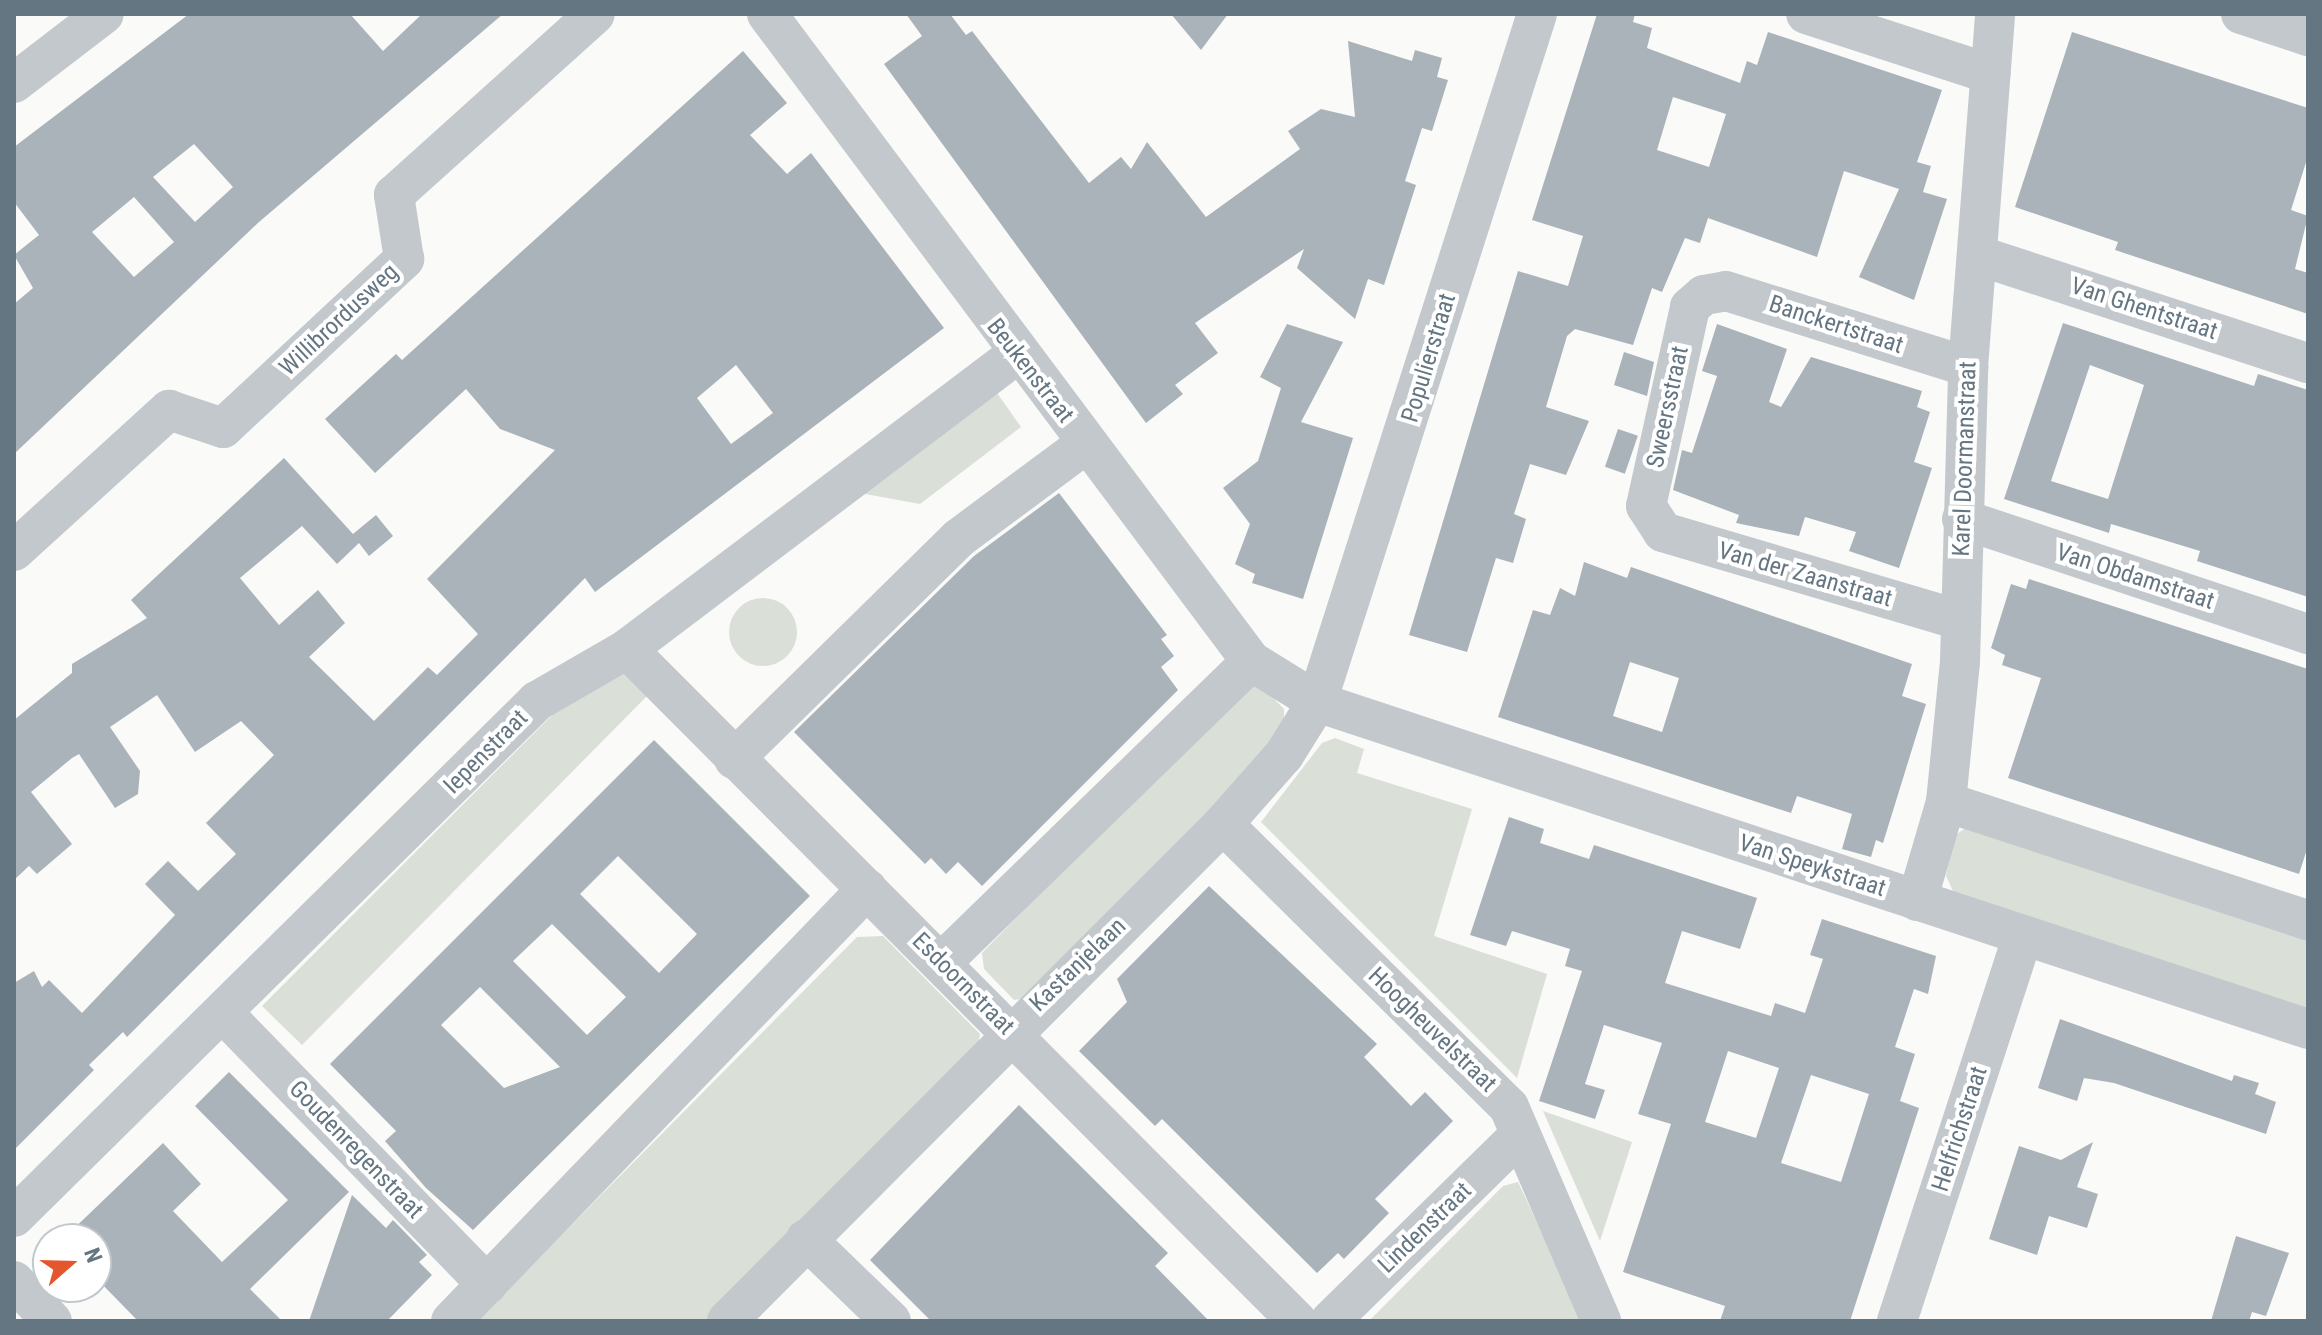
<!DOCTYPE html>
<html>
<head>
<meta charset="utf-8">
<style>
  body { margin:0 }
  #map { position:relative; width:2322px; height:1335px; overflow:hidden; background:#fafaf8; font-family:"Roboto Condensed",sans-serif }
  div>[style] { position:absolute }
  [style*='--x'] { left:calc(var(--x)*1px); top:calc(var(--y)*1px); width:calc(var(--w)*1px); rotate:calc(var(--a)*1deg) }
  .green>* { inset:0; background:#dadfd7 }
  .round { border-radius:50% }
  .building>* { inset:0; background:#aab3b9; transform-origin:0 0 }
  .street>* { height:40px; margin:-20px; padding:0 20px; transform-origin:20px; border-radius:20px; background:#c3c8cc }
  span { translate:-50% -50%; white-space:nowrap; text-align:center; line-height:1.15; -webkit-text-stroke:8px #fff; paint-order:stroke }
  .street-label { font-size:24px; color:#657683 }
  .frame { position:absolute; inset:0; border:16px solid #657683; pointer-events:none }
  .north { position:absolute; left:32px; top:1223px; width:80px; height:80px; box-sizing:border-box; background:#fff; border:2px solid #c1c8cd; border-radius:50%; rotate:70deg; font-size:22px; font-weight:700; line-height:32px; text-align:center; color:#657683 }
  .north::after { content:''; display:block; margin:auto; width:28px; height:36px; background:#e4572e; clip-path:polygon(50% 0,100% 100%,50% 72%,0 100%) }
</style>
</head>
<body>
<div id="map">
  <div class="green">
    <div style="clip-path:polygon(995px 390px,1021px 427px,920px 504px,860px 493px)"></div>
    <div class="round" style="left:729px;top:598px;width:68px;height:68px"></div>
    <div style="clip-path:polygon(612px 665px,650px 693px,302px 1045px,262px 1006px,576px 691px)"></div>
    <div style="clip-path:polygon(1258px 682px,1284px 709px,1284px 727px,1265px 756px,1033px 997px,1014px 1000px,984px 969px,982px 953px,1225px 704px)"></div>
    <div style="clip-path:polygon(1335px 738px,1364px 749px,1357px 773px,1472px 809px,1434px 936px,1547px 974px,1517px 1078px,1261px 822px,1322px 743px)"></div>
    <div style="clip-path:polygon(1970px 825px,2308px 930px,2308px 1009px,1953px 891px,1946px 876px,1954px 836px)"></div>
    <div style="clip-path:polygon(883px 936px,980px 1034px,977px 1052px,707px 1321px,476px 1321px,857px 937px)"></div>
    <div style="clip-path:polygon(1543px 1111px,1632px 1142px,1600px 1241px)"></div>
    <div style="clip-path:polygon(1518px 1182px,1583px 1321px,1369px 1321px,1503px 1186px)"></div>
  </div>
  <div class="building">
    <div style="clip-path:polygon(evenodd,189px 14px,350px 14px,383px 51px,422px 14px,503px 14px,259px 222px,14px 454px,14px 304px,33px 288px,14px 255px,39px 235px,14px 202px,14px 147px,189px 14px,194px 144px,233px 187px,195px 222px,153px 177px,194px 144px,189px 14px,134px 197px,174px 242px,134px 277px,92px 232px,134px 197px)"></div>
    <div style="clip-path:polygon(906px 14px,950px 14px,966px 35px,972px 31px,1089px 183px,1121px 157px,1131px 169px,1147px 142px,1206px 217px,1300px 149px,1288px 131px,1321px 109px,1355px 117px,1348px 41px,1412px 61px,1415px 50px,1442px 58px,1437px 77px,1448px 80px,1432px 131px,1422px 128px,1405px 181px,1416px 185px,1384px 285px,1368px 279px,1355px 319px,1297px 268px,1304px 249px,1195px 323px,1218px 353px,1175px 385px,1183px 394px,1146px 423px,884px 64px,922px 36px)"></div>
    <div style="clip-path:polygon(1171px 14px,1228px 14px,1201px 50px)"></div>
    <div style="clip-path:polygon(evenodd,1597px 14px,1635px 14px,1633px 22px,1652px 28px,1647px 48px,1740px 83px,1747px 61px,1757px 65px,1768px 32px,1942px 90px,1917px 162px,1931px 166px,1923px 192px,1947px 199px,1914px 300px,1859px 277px,1899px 189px,1844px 171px,1817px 257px,1708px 218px,1700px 243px,1685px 238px,1662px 292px,1652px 288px,1633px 345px,1575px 329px,1567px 336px,1546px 407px,1589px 421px,1566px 475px,1530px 464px,1514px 514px,1526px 519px,1513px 563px,1496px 558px,1467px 652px,1409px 635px,1518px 271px,1568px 286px,1583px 236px,1532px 220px,1597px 14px,1673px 97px,1726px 114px,1709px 167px,1657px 150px,1673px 97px)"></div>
    <div style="clip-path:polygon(2072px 32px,2308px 108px,2308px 156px,2291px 210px,2308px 216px,2295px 269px,2308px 273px,2308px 314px,2115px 250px,2118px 242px,2015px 207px)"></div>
    <div style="clip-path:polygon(evenodd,743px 51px,787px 103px,750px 135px,787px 174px,811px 153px,944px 328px,595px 592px,585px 578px,127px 1037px,123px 1032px,89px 1065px,94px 1070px,14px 1150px,14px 983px,34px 971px,42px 987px,49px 980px,82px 1013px,175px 915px,145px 884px,168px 861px,198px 891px,236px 854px,206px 823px,274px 755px,241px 721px,195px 752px,157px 695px,110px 727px,140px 771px,138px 794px,115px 808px,79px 754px,72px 758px,31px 792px,72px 844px,37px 874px,29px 866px,14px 880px,14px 720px,72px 673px,72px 664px,147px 618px,131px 600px,284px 458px,353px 534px,376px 515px,393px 536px,369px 556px,359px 543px,337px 564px,302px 526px,240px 578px,279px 625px,318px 590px,345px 623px,309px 657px,374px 721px,428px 667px,437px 675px,478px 634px,427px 579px,555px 450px,500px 429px,466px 389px,375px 473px,325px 419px,396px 354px,402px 360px,743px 51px,736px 365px,773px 413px,731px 444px,697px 398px,736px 365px)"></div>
    <div style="clip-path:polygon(evenodd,2063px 323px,2254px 386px,2258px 374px,2308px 390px,2308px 597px,2197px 561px,2200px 551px,2111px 524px,2109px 533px,2004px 499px,2063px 323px,2090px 365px,2144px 385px,2108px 499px,2051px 481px,2090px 365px)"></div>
    <div style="clip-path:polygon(1287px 324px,1343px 342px,1301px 422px,1353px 438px,1303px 599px,1252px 583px,1255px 574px,1235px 564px,1250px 524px,1223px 488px,1258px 461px,1281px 388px,1260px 377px)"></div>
    <div style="clip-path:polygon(1717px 324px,1787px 349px,1769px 402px,1781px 407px,1811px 357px,1922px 391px,1917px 407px,1930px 412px,1914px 462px,1932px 468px,1899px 568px,1849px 551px,1856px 532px,1805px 517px,1799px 536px,1736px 523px,1739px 515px,1673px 490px,1682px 450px,1692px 453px,1717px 376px,1702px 371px)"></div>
    <div style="clip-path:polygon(1624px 352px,1654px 362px,1647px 396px,1614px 385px)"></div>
    <div style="left:1618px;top:429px;width:21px;height:40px;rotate:19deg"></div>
    <div style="clip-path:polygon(1059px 493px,1167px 635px,1161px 639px,1174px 656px,1161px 667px,1178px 690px,982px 886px,958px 862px,946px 874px,931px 858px,925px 864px,794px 732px,974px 556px)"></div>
    <div style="clip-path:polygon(evenodd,1584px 562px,1627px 578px,1631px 567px,1912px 664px,1902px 696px,1926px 704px,1883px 843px,1876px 840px,1871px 857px,1842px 849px,1852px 814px,1797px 796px,1791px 813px,1498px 717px,1533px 610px,1550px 615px,1560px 588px,1575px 596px,1584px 562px,1630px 662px,1679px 678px,1662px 732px,1613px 716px,1630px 662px)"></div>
    <div style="clip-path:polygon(2029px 579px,2308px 669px,2308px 846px,2299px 874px,2008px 778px,2041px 678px,2002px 665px,2005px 655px,1991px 648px,2011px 584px,2026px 589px)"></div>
    <div style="clip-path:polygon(evenodd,654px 740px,810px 896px,473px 1230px,426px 1188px,385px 1141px,396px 1131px,330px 1064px,654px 740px,618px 856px,697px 934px,659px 973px,580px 894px,618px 856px,654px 740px,552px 924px,626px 997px,587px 1035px,513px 961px,552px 924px,654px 740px,480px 987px,560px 1067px,504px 1088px,441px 1025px,480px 987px)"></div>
    <div style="clip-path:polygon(evenodd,1509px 817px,1544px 829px,1540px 843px,1589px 859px,1594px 845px,1757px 898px,1740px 949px,1682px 931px,1665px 983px,1771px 1016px,1775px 1003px,1805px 1013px,1823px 959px,1810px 955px,1822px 919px,1936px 956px,1928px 994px,1914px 989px,1895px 1047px,1915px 1054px,1900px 1101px,1919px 1108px,1850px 1321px,1720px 1321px,1725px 1306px,1623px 1272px,1671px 1124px,1638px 1114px,1662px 1043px,1604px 1025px,1585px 1084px,1605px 1090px,1595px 1119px,1539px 1101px,1582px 971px,1565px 966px,1570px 949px,1512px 931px,1506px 946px,1470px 935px,1509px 817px,1728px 1051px,1779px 1068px,1756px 1138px,1705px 1122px,1728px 1051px,1509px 817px,1811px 1075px,1869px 1094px,1841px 1182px,1781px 1163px,1811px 1075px)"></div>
    <div style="clip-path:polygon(1209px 886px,1377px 1044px,1364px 1057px,1411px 1106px,1425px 1092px,1453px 1121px,1375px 1199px,1389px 1213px,1344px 1259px,1338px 1253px,1317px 1273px,1162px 1119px,1155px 1126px,1079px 1051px,1127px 1002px,1117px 979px)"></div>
    <div style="clip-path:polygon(2060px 1019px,2232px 1081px,2234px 1075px,2259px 1083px,2255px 1094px,2276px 1102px,2266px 1134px,2114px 1083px,2084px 1078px,2077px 1101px,2038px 1088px)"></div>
    <div style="clip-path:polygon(229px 1072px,349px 1192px,250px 1289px,282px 1321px,138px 1321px,96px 1278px,96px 1239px,63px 1239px,163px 1143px,201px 1184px,173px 1211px,222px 1262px,288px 1200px,195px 1106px)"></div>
    <div style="clip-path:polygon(1019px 1105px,1168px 1253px,1155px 1266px,1209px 1321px,931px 1321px,870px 1260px)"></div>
    <div style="clip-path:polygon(2093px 1142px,2077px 1187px,2098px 1194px,2087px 1228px,2049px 1216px,2037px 1255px,1989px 1239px,2019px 1146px,2061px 1160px)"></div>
    <div style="clip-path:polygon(352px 1195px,386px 1228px,393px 1220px,427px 1255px,419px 1262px,432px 1275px,387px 1321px,309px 1321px)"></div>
    <div style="clip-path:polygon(2236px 1236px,2289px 1253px,2266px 1316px,2252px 1312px,2249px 1321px,2211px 1321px)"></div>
  </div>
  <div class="street">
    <div style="--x:767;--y:14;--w:808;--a:53.2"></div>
    <div style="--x:1251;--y:661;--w:78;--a:31.8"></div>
    <div style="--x:1317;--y:702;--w:1044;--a:18.26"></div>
    <div style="--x:1806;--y:14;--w:194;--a:18"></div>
    <div style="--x:2241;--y:14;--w:71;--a:18.2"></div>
    <div style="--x:14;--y:83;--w:113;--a:-37.5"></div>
    <div style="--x:1980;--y:256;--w:345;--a:18.1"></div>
    <div style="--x:1962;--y:519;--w:365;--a:18.4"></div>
    <div style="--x:14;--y:551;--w:210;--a:-42.3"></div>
    <div style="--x:169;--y:410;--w:57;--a:18.4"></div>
    <div style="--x:223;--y:428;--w:248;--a:-43"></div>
    <div style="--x:404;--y:259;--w:65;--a:-98.9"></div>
    <div style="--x:394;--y:195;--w:270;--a:-42"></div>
    <div style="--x:1960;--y:620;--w:310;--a:-163.5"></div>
    <div style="--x:1663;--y:532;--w:31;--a:-123"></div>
    <div style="--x:1646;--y:506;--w:204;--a:-77.5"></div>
    <div style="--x:1690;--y:307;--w:18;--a:-41"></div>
    <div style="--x:1704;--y:295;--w:22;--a:-10"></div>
    <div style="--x:1726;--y:291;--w:254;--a:17.4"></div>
    <div style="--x:627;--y:649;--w:949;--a:45.09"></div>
    <div style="--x:734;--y:759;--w:315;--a:-44.5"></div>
    <div style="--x:959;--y:538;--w:159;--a:-36.6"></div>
    <div style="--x:1946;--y:802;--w:381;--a:18.1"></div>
    <div style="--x:1223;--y:824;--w:402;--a:44.7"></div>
    <div style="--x:1509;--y:1107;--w:233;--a:66.7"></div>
    <div style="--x:1917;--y:901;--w:103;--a:-73.7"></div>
    <div style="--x:1946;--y:802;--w:141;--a:-84.3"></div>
    <div style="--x:1960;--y:662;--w:295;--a:-88.4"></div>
    <div style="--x:1968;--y:367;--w:354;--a:-85.6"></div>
    <div style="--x:942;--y:962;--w:431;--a:-44.2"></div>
    <div style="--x:225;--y:1015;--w:376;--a:45.8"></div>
    <div style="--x:14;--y:1217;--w:735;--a:-44.61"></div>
    <div style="--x:537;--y:701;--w:104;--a:-30"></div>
    <div style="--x:627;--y:649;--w:488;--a:-37.1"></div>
    <div style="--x:806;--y:1239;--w:118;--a:44"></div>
    <div style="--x:14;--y:1281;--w:55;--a:46.5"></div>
    <div style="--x:451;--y:1321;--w:600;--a:-46.08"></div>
    <div style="--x:727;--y:1321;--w:702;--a:-45.06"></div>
    <div style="--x:1223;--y:824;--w:92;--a:-48.5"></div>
    <div style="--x:1284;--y:755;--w:62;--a:-58.1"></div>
    <div style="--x:1317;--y:702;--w:722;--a:-72.27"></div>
    <div style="--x:1330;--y:1321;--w:266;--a:-44.4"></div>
    <div style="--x:1897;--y:1321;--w:405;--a:-71.9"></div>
  </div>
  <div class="street-label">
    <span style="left:2144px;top:309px;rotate:18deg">Van Ghentstraat</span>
    <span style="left:339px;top:320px;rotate:-43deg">Willibrordusweg</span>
    <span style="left:1836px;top:325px;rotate:18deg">Banckertstraat</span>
    <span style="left:1429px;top:358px;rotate:-73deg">Populierstraat</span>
    <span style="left:1030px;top:371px;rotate:52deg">Beukenstraat</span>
    <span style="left:1668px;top:407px;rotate:-78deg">Sweersstraat</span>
    <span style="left:1965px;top:459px;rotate:-88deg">Karel Doormanstraat</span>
    <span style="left:1805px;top:575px;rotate:16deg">Van der Zaanstraat</span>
    <span style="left:2135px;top:577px;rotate:18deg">Van Obdamstraat</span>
    <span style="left:486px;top:752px;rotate:-45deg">Iepenstraat</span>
    <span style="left:1812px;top:866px;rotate:18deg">Van Speykstraat</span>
    <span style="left:1078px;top:965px;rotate:-44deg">Kastanjelaan</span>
    <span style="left:963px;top:984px;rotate:45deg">Esdoornstraat</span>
    <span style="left:1432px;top:1030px;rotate:44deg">Hoogheuvelstraat</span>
    <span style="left:1960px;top:1129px;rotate:-72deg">Helfrichstraat</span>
    <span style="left:356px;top:1150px;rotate:46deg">Goudenregenstraat</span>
    <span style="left:1425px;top:1228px;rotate:-44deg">Lindenstraat</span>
  </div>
  <div class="frame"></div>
  <div class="north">N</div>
</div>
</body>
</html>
